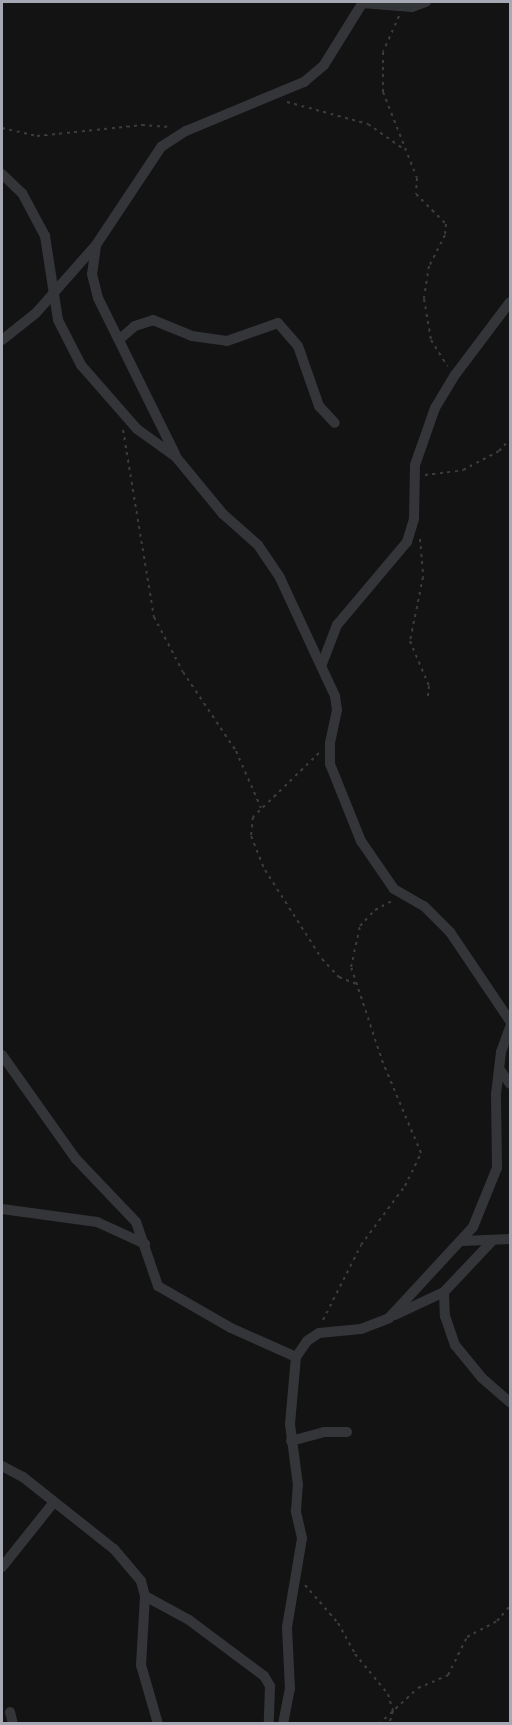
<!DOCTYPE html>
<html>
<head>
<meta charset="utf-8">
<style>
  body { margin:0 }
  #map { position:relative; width:512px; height:1725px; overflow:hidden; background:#131314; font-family:"Source Sans 3",sans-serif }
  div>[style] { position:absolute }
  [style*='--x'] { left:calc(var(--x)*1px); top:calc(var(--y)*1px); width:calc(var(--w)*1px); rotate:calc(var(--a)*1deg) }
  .path>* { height:2px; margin-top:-1px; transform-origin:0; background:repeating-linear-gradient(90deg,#3a3c3f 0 3px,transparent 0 7.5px) }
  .minor>* { height:10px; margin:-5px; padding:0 5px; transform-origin:5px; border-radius:5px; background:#343539 }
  span { translate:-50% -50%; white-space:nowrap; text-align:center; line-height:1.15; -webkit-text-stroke:6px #0e0e0f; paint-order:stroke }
  .frame { position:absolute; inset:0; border:3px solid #a6a9b3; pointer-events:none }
</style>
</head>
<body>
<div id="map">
  <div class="path">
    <div style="--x:399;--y:16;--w:39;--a:114"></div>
    <div style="--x:383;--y:52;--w:40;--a:90"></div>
    <div style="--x:383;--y:92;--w:92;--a:68.4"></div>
    <div style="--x:417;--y:178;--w:16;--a:94"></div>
    <div style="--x:416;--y:194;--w:42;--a:45"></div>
    <div style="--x:446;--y:224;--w:11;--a:95"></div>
    <div style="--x:445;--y:235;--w:35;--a:117"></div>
    <div style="--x:429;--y:266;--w:33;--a:99"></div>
    <div style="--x:424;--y:299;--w:42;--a:80.3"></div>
    <div style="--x:431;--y:340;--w:31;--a:58"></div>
    <div style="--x:287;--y:102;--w:84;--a:15.2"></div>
    <div style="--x:368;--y:124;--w:45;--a:35.1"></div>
    <div style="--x:2;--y:128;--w:36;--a:13"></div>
    <div style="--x:37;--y:136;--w:106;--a:-6"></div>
    <div style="--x:142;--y:125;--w:28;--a:4"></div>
    <div style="--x:123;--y:430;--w:190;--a:80.6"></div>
    <div style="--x:154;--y:617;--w:62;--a:62.2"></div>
    <div style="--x:183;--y:672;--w:95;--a:56.1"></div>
    <div style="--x:236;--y:751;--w:62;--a:66.3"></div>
    <div style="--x:425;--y:475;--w:38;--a:-7"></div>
    <div style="--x:463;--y:470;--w:41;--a:-27.8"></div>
    <div style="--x:499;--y:451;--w:16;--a:-47"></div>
    <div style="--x:420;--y:539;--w:38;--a:85"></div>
    <div style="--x:423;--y:577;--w:65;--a:101.5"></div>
    <div style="--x:410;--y:641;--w:49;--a:67.1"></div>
    <div style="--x:429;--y:686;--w:10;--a:96"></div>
    <div style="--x:319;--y:753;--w:92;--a:135.9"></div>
    <div style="--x:253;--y:817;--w:19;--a:96"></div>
    <div style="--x:251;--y:836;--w:37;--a:68"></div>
    <div style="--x:265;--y:870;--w:106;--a:57.4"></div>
    <div style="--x:322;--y:959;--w:25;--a:47"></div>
    <div style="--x:339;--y:977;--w:18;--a:22"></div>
    <div style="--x:323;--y:1320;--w:84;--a:-63.1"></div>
    <div style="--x:361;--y:1245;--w:74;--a:-53.3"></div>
    <div style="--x:405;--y:1186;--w:37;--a:-64"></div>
    <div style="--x:421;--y:1153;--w:98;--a:-112.9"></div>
    <div style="--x:383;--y:1063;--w:101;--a:-108.4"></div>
    <div style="--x:351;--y:967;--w:42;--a:-77.6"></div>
    <div style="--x:360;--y:926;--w:22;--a:-47"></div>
    <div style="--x:375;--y:910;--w:21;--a:-28"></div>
    <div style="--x:305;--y:1585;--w:50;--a:49"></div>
    <div style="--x:338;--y:1623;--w:35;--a:61"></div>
    <div style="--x:355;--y:1654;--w:52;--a:50.5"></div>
    <div style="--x:388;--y:1694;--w:18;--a:74"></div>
    <div style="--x:393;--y:1711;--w:14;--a:107"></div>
    <div style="--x:379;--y:1724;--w:53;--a:-42.7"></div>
    <div style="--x:418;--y:1688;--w:33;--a:-23"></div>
    <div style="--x:448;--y:1675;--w:42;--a:-63.4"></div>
    <div style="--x:467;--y:1637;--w:34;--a:-28"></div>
    <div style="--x:497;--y:1621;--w:20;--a:-49"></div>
  </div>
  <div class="minor">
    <div style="--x:362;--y:3;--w:50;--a:4.6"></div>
    <div style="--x:412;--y:7;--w:15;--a:-20"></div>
    <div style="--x:2;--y:174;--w:28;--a:44"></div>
    <div style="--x:22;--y:193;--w:49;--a:61.9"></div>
    <div style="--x:45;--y:236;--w:85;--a:81.2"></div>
    <div style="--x:58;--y:320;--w:51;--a:62.9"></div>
    <div style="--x:81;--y:365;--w:85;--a:48.8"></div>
    <div style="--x:137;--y:429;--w:48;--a:35.7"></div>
    <div style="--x:176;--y:457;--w:74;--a:50.5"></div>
    <div style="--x:223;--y:514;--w:47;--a:41.5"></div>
    <div style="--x:258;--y:545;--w:40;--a:56"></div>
    <div style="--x:280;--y:578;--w:130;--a:65"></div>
    <div style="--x:335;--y:696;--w:14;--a:82"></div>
    <div style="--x:337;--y:710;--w:34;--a:102"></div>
    <div style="--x:330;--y:743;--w:21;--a:90"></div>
    <div style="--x:330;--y:764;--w:83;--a:68.1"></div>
    <div style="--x:361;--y:841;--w:58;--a:55.5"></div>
    <div style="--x:394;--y:889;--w:34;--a:30"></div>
    <div style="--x:424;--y:906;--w:37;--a:45"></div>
    <div style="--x:450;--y:932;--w:107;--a:56"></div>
    <div style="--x:96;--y:246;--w:28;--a:98"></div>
    <div style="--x:92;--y:274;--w:25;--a:76"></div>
    <div style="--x:98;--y:298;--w:174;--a:63.7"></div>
    <div style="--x:121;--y:338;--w:18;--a:-41"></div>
    <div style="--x:135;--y:326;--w:19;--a:-18"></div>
    <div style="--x:153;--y:320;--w:42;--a:22.3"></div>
    <div style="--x:192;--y:336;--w:35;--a:8"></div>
    <div style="--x:227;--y:341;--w:54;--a:-19.4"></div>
    <div style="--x:278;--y:323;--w:30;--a:49"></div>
    <div style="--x:298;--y:346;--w:64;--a:70.7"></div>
    <div style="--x:319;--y:406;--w:23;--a:47"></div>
    <div style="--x:2;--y:340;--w:43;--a:-38.5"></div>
    <div style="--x:36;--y:313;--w:91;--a:-48.6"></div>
    <div style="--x:96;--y:245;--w:118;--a:-56.4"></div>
    <div style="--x:161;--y:147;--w:30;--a:-33"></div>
    <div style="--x:186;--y:131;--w:128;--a:-22.6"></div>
    <div style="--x:304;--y:82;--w:26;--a:-40"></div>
    <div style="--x:324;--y:65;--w:74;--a:-58.2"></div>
    <div style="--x:322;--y:664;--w:42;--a:-69"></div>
    <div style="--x:337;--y:625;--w:109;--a:-49.9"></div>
    <div style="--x:407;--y:542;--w:24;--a:-73"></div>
    <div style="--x:414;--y:519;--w:54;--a:-88.9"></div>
    <div style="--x:415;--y:465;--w:60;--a:-70.7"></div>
    <div style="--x:435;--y:408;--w:39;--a:-59"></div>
    <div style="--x:455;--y:375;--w:91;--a:-53"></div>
    <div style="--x:2;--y:1055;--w:128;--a:54.6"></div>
    <div style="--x:76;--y:1159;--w:87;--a:46.4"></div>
    <div style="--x:136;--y:1222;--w:68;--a:71"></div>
    <div style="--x:158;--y:1286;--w:84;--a:29.9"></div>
    <div style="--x:231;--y:1328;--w:71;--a:24"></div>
    <div style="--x:500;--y:1070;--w:17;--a:54"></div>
    <div style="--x:2;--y:1209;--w:96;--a:7.8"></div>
    <div style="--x:97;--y:1222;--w:53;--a:24.6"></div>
    <div style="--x:462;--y:1241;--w:48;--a:-2.4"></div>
    <div style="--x:444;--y:1292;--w:24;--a:88"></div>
    <div style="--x:445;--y:1316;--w:31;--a:71"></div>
    <div style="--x:455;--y:1345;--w:43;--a:50.7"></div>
    <div style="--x:482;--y:1378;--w:37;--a:41"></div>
    <div style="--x:395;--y:1315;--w:54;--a:-25.1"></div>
    <div style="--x:444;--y:1292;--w:71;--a:-46.7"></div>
    <div style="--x:291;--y:1441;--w:34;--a:-15"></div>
    <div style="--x:324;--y:1432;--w:23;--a:0"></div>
    <div style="--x:2;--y:1466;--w:24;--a:28"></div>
    <div style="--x:23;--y:1477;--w:116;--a:38.4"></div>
    <div style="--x:114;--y:1549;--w:42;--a:49.8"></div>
    <div style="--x:141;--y:1581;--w:16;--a:75"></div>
    <div style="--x:145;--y:1596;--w:69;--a:93.3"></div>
    <div style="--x:141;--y:1665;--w:61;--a:73.9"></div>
    <div style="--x:2;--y:1567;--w:83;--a:-51.3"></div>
    <div style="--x:145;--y:1596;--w:50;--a:28.6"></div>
    <div style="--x:189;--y:1620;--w:94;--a:36.7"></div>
    <div style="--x:264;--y:1676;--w:12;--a:59"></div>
    <div style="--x:270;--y:1686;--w:38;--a:92"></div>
    <div style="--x:10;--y:1712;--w:12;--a:76"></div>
    <div style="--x:283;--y:1724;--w:36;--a:-79"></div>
    <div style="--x:290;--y:1689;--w:62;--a:-92.8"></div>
    <div style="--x:287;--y:1627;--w:90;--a:-80.4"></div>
    <div style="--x:302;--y:1538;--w:28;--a:-103"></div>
    <div style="--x:296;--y:1511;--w:26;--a:-86"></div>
    <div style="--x:298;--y:1485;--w:62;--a:-97.5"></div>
    <div style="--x:290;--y:1424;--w:67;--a:-84.9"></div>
    <div style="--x:296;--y:1357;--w:19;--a:-55"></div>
    <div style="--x:307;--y:1341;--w:14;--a:-34"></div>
    <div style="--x:319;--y:1333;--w:42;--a:-5.4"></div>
    <div style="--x:361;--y:1329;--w:30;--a:-21"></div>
    <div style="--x:389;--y:1318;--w:124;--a:-47.3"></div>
    <div style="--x:473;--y:1227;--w:64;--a:-67.9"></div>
    <div style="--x:497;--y:1168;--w:74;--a:-90.8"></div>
    <div style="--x:496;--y:1094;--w:42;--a:-83.2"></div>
    <div style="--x:501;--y:1052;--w:27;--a:-70"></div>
  </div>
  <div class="frame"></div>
</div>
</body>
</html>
